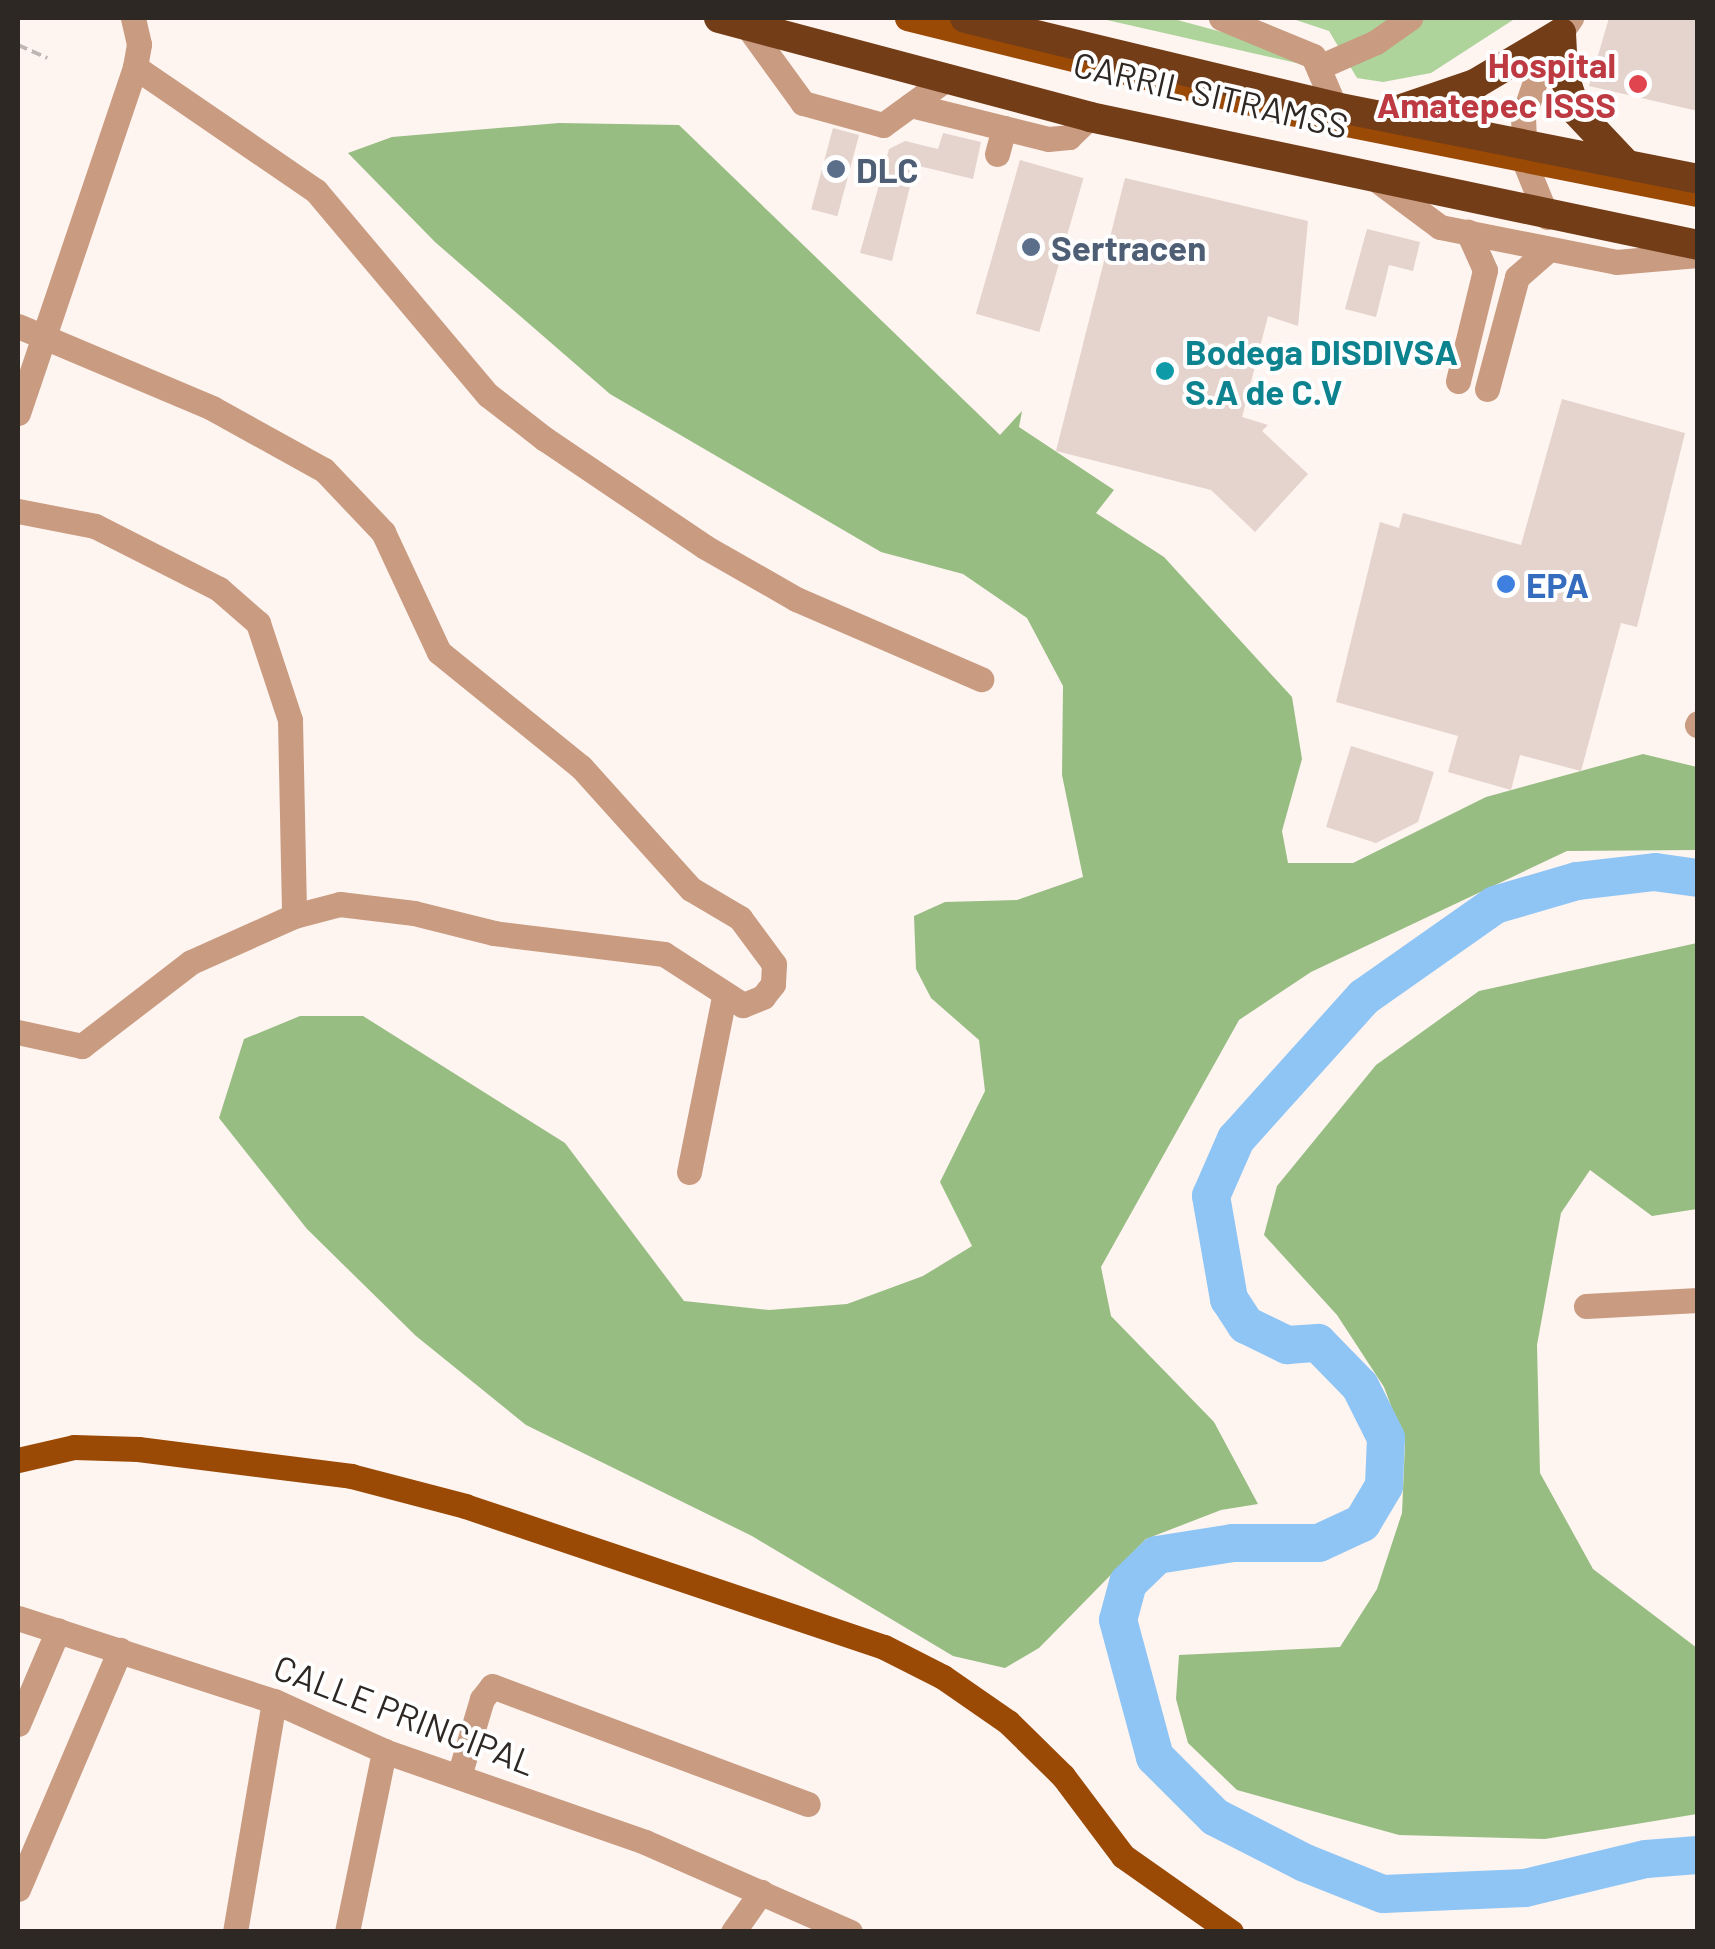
<!DOCTYPE html>
<html>
<head>
<meta charset="utf-8">
<style>
  body { margin:0 }
  #map { position:relative; width:1715px; height:1949px; overflow:hidden; background:#fef4f0; font-family:Barlow,sans-serif }
  div>[style] { position:absolute }
  [style*='--x'] { left:calc(var(--x)*1px); top:calc(var(--y)*1px); width:calc(var(--w)*1px); rotate:calc(var(--a)*1deg) }
  .green>* { inset:0; background:#aed39b }
  .forest>* { inset:0; background:#97bd83 }
  .river>* { height:38px; margin:-19px; padding:0 19px; transform-origin:19px; border-radius:19px; background:#8ec5f5 }
  .building>* { inset:0; background:#e5d4cd; transform-origin:0 0 }
  .path>* { height:4px; margin-top:-2px; transform-origin:0; background:repeating-linear-gradient(90deg,#bfb7b3 0 10px,transparent 0 15px) }
  .minor>* { height:25px; margin:-12.5px; padding:0 12.5px; transform-origin:12.5px; border-radius:12.5px; background:#c99b80 }
  .major>* { height:25px; margin:-12.5px; padding:0 12.5px; transform-origin:12.5px; border-radius:12.5px; background:#9b4a06 }
  .highway>* { height:30px; margin:-15px; padding:0 15px; transform-origin:15px; border-radius:15px; background:#733d18 }
  .dots>* { width:28px; height:28px; translate:-50% -50%; box-sizing:border-box; border:5px solid #fff; border-radius:50% }
  span { translate:-50% -50%; white-space:nowrap; text-align:center; line-height:1.15; -webkit-text-stroke:8px #fff; paint-order:stroke }
  .health-label { font-size:35px; color:#be3a42; font-weight:700 }
  .right { translate:-100% -50%; text-align:right }
  .street-label { font-size:35px; color:#2e2825 }
  .service-label { font-size:35px; color:#4e5e75; font-weight:700 }
  .left { translate:0 -50%; text-align:left }
  .culture-label { font-size:35px; color:#0d838f; font-weight:700 }
  .shop-label { font-size:35px; color:#366cbe; font-weight:700 }
  .frame { position:absolute; inset:0; border:20px solid #2e2825; pointer-events:none }
</style>
</head>
<body>
<div id="map">
  <div class="green">
    <div style="clip-path:polygon(1098px 18px,1170px 18px,1300px 53px,1314px 67px)"></div>
    <div style="clip-path:polygon(1290px 18px,1516px 18px,1431px 73px,1383px 82px,1357px 78px,1329px 31px)"></div>
  </div>
  <div class="forest">
    <div style="clip-path:polygon(559px 123px,679px 125px,1000px 435px,1022px 411px,1019px 427px,1114px 490px,1096px 513px,1164px 557px,1292px 697px,1302px 759px,1282px 831px,1288px 863px,1353px 863px,1486px 797px,1643px 754px,1697px 767px,1697px 850px,1567px 851px,1311px 972px,1239px 1020px,1101px 1267px,1111px 1316px,1214px 1422px,1258px 1504px,1221px 1510px,1146px 1539px,1039px 1648px,1005px 1668px,953px 1656px,752px 1536px,526px 1425px,416px 1336px,307px 1229px,219px 1118px,244px 1039px,300px 1016px,363px 1016px,565px 1143px,684px 1301px,769px 1310px,847px 1304px,923px 1276px,972px 1246px,940px 1182px,985px 1091px,979px 1040px,931px 998px,916px 969px,914px 916px,945px 902px,1017px 900px,1083px 877px,1062px 775px,1063px 686px,1027px 618px,963px 574px,881px 552px,610px 394px,435px 242px,348px 153px,392px 137px)"></div>
    <div style="clip-path:polygon(1697px 943px,1697px 1209px,1652px 1216px,1590px 1170px,1561px 1213px,1537px 1345px,1540px 1473px,1593px 1569px,1697px 1648px,1697px 1814px,1545px 1839px,1399px 1835px,1237px 1790px,1188px 1743px,1176px 1699px,1179px 1655px,1340px 1647px,1377px 1589px,1402px 1513px,1405px 1443px,1384px 1387px,1337px 1315px,1264px 1235px,1277px 1186px,1376px 1065px,1479px 991px)"></div>
  </div>
  <div class="river">
    <div style="--x:1698;--y:878;--w:43;--a:-172.1"></div>
    <div style="--x:1655;--y:872;--w:79;--a:173.4"></div>
    <div style="--x:1577;--y:881;--w:85;--a:163.7"></div>
    <div style="--x:1495;--y:905;--w:160;--a:144.9"></div>
    <div style="--x:1364;--y:997;--w:191;--a:132"></div>
    <div style="--x:1236;--y:1139;--w:62;--a:113.7"></div>
    <div style="--x:1211;--y:1196;--w:105;--a:80.1"></div>
    <div style="--x:1229;--y:1299;--w:31;--a:57"></div>
    <div style="--x:1246;--y:1325;--w:46;--a:26"></div>
    <div style="--x:1287;--y:1345;--w:31;--a:-4"></div>
    <div style="--x:1318;--y:1343;--w:60;--a:45.7"></div>
    <div style="--x:1360;--y:1386;--w:58;--a:63.4"></div>
    <div style="--x:1386;--y:1438;--w:48;--a:92.4"></div>
    <div style="--x:1384;--y:1486;--w:43;--a:120.7"></div>
    <div style="--x:1362;--y:1523;--w:47;--a:155.1"></div>
    <div style="--x:1319;--y:1543;--w:86;--a:180"></div>
    <div style="--x:1233;--y:1543;--w:77;--a:171"></div>
    <div style="--x:1157;--y:1555;--w:40;--a:136"></div>
    <div style="--x:1128;--y:1583;--w:38;--a:105"></div>
    <div style="--x:1118;--y:1620;--w:142;--a:74.9"></div>
    <div style="--x:1155;--y:1757;--w:85;--a:45"></div>
    <div style="--x:1215;--y:1817;--w:101;--a:27.1"></div>
    <div style="--x:1305;--y:1863;--w:84;--a:21.7"></div>
    <div style="--x:1383;--y:1894;--w:142;--a:-2.4"></div>
    <div style="--x:1525;--y:1888;--w:124;--a:-13.5"></div>
    <div style="--x:1646;--y:1859;--w:52;--a:-4.4"></div>
  </div>
  <div class="building">
    <div style="clip-path:polygon(1609px 18px,1698px 18px,1698px 111px,1589px 86px)"></div>
    <div style="left:833px;top:128px;width:27px;height:84px;rotate:15deg"></div>
    <div style="clip-path:polygon(943px 133px,981px 142px,973px 179px,915px 165px,892px 261px,860px 253px,889px 149px,905px 141px,938px 149px)"></div>
    <div style="left:1020px;top:160px;width:66px;height:160px;rotate:16deg"></div>
    <div style="clip-path:polygon(1125px 178px,1308px 221px,1298px 326px,1268px 316px,1242px 417px,1268px 425px,1262px 431px,1308px 474px,1255px 532px,1211px 490px,1056px 451px)"></div>
    <div style="clip-path:polygon(1367px 229px,1420px 242px,1413px 271px,1389px 265px,1376px 317px,1345px 309px)"></div>
    <div style="clip-path:polygon(1562px 399px,1685px 433px,1637px 627px,1621px 623px,1581px 771px,1520px 755px,1511px 790px,1448px 772px,1458px 736px,1336px 702px,1380px 522px,1399px 528px,1403px 513px,1521px 545px)"></div>
    <div style="clip-path:polygon(1351px 746px,1434px 772px,1418px 822px,1376px 843px,1326px 827px)"></div>
  </div>
  <div class="path">
    <div style="--x:18;--y:45;--w:32;--a:24"></div>
  </div>
  <div class="minor">
    <div style="--x:1221;--y:18;--w:100;--a:22.4"></div>
    <div style="--x:1313;--y:56;--w:56;--a:66.7"></div>
    <div style="--x:747;--y:26;--w:95;--a:54"></div>
    <div style="--x:803;--y:103;--w:83;--a:15.4"></div>
    <div style="--x:883;--y:125;--w:77;--a:-36"></div>
    <div style="--x:135;--y:67;--w:219;--a:34.4"></div>
    <div style="--x:316;--y:191;--w:267;--a:49.9"></div>
    <div style="--x:488;--y:395;--w:72;--a:37.7"></div>
    <div style="--x:545;--y:439;--w:193;--a:34"></div>
    <div style="--x:705;--y:547;--w:105;--a:29.7"></div>
    <div style="--x:796;--y:599;--w:202;--a:23.4"></div>
    <div style="--x:1319;--y:67;--w:62;--a:-23.7"></div>
    <div style="--x:1376;--y:42;--w:42;--a:-35.2"></div>
    <div style="--x:911;--y:105;--w:141;--a:13.9"></div>
    <div style="--x:1048;--y:139;--w:21;--a:-5"></div>
    <div style="--x:1069;--y:137;--w:29;--a:-44"></div>
    <div style="--x:997;--y:154;--w:27;--a:-75"></div>
    <div style="--x:1378;--y:181;--w:77;--a:36.6"></div>
    <div style="--x:1440;--y:227;--w:179;--a:11.2"></div>
    <div style="--x:1616;--y:262;--w:82;--a:-4.9"></div>
    <div style="--x:1547;--y:217;--w:58;--a:-112.2"></div>
    <div style="--x:1525;--y:163;--w:46;--a:-92.5"></div>
    <div style="--x:1523;--y:117;--w:62;--a:-71.3"></div>
    <div style="--x:1543;--y:58;--w:49;--a:-55"></div>
    <div style="--x:18;--y:326;--w:211;--a:22.9"></div>
    <div style="--x:212;--y:408;--w:128;--a:29"></div>
    <div style="--x:324;--y:470;--w:86;--a:46.4"></div>
    <div style="--x:383;--y:532;--w:132;--a:65"></div>
    <div style="--x:439;--y:652;--w:183;--a:39"></div>
    <div style="--x:581;--y:767;--w:164;--a:48"></div>
    <div style="--x:691;--y:889;--w:57;--a:30.6"></div>
    <div style="--x:740;--y:918;--w:57;--a:53.5"></div>
    <div style="--x:774;--y:964;--w:20;--a:93"></div>
    <div style="--x:773;--y:984;--w:16;--a:128"></div>
    <div style="--x:763;--y:997;--w:22;--a:158"></div>
    <div style="--x:743;--y:1005;--w:94;--a:-147.2"></div>
    <div style="--x:664;--y:954;--w:171;--a:-173"></div>
    <div style="--x:494;--y:933;--w:82;--a:-166"></div>
    <div style="--x:414;--y:913;--w:75;--a:-173.1"></div>
    <div style="--x:340;--y:904;--w:48;--a:165.4"></div>
    <div style="--x:294;--y:916;--w:113;--a:155.9"></div>
    <div style="--x:191;--y:962;--w:138;--a:142.4"></div>
    <div style="--x:82;--y:1046;--w:66;--a:-167.7"></div>
    <div style="--x:1458;--y:381;--w:114;--a:-76.3"></div>
    <div style="--x:1485;--y:270;--w:42;--a:-114.1"></div>
    <div style="--x:1487;--y:389;--w:116;--a:-75"></div>
    <div style="--x:1517;--y:277;--w:41;--a:-41.1"></div>
    <div style="--x:18;--y:413;--w:365;--a:-71.3"></div>
    <div style="--x:135;--y:67;--w:23;--a:-80"></div>
    <div style="--x:139;--y:44;--w:27;--a:-103"></div>
    <div style="--x:18;--y:511;--w:78;--a:11"></div>
    <div style="--x:95;--y:526;--w:139;--a:26.9"></div>
    <div style="--x:219;--y:589;--w:52;--a:41.1"></div>
    <div style="--x:258;--y:623;--w:102;--a:71.7"></div>
    <div style="--x:290;--y:720;--w:196;--a:88.8"></div>
    <div style="--x:1697;--y:725;--w:2;--a:-63"></div>
    <div style="--x:689;--y:1172;--w:178;--a:-78.7"></div>
    <div style="--x:1586;--y:1306;--w:112;--a:-3.1"></div>
    <div style="--x:18;--y:1618;--w:269;--a:18"></div>
    <div style="--x:274;--y:1701;--w:121;--a:24.4"></div>
    <div style="--x:384;--y:1751;--w:276;--a:19.2"></div>
    <div style="--x:645;--y:1842;--w:224;--a:23.7"></div>
    <div style="--x:18;--y:1724;--w:102;--a:-66.9"></div>
    <div style="--x:459;--y:1776;--w:80;--a:-73.4"></div>
    <div style="--x:482;--y:1699;--w:16;--a:-52"></div>
    <div style="--x:492;--y:1686;--w:337;--a:20.5"></div>
    <div style="--x:18;--y:1889;--w:260;--a:-66.9"></div>
    <div style="--x:235;--y:1932;--w:234;--a:-80.4"></div>
    <div style="--x:347;--y:1932;--w:185;--a:-78.4"></div>
    <div style="--x:733;--y:1932;--w:49;--a:-55"></div>
  </div>
  <div class="major">
    <div style="--x:907;--y:18;--w:396;--a:13.9"></div>
    <div style="--x:1291;--y:113;--w:415;--a:11.3"></div>
    <div style="--x:18;--y:1460;--w:57;--a:-13.1"></div>
    <div style="--x:74;--y:1447;--w:64;--a:1.8"></div>
    <div style="--x:138;--y:1449;--w:215;--a:7.2"></div>
    <div style="--x:351;--y:1476;--w:118;--a:14.7"></div>
    <div style="--x:465;--y:1506;--w:442;--a:18.6"></div>
    <div style="--x:884;--y:1647;--w:66;--a:27"></div>
    <div style="--x:943;--y:1677;--w:79;--a:34.7"></div>
    <div style="--x:1008;--y:1722;--w:77;--a:44.5"></div>
    <div style="--x:1063;--y:1776;--w:100;--a:53.1"></div>
    <div style="--x:1123;--y:1856;--w:132;--a:35.1"></div>
  </div>
  <div class="highway">
    <div style="--x:719;--y:18;--w:384;--a:14.9"></div>
    <div style="--x:1090;--y:117;--w:621;--a:11.89"></div>
    <div style="--x:965;--y:18;--w:381;--a:13.5"></div>
    <div style="--x:1335;--y:107;--w:370;--a:11.2"></div>
    <div style="--x:1561;--y:33;--w:40;--a:87.1"></div>
    <div style="--x:1563;--y:73;--w:40;--a:71.1"></div>
    <div style="--x:1576;--y:111;--w:73;--a:46.7"></div>
    <div style="--x:1384;--y:115;--w:96;--a:-18.8"></div>
    <div style="--x:1475;--y:84;--w:100;--a:-30.7"></div>
  </div>
  <div class="dots">
    <div style="left:1638px;top:84px;background:#e0444e"></div>
    <div style="left:836px;top:169px;background:#5c6f8a"></div>
    <div style="left:1031px;top:247px;background:#5c6f8a"></div>
    <div style="left:1165px;top:371px;background:#0f9aa8"></div>
    <div style="left:1506px;top:584px;background:#3f7fe0"></div>
  </div>
  <div class="health-label">
    <span class="right" style="left:1616px;top:84px">Hospital<br>Amatepec ISSS</span>
  </div>
  <div class="street-label">
    <span style="left:1211px;top:94px;rotate:13deg">CARRIL SITRAMSS</span>
    <span style="left:405px;top:1714px;rotate:21deg">CALLE PRINCIPAL</span>
  </div>
  <div class="service-label">
    <span class="left" style="left:856px;top:169px">DLC</span>
    <span class="left" style="left:1051px;top:247px">Sertracen</span>
  </div>
  <div class="culture-label">
    <span class="left" style="left:1185px;top:371px">Bodega DISDIVSA<br>S.A de C.V</span>
  </div>
  <div class="shop-label">
    <span class="left" style="left:1526px;top:584px">EPA</span>
  </div>
  <div class="frame"></div>
</div>
</body>
</html>
